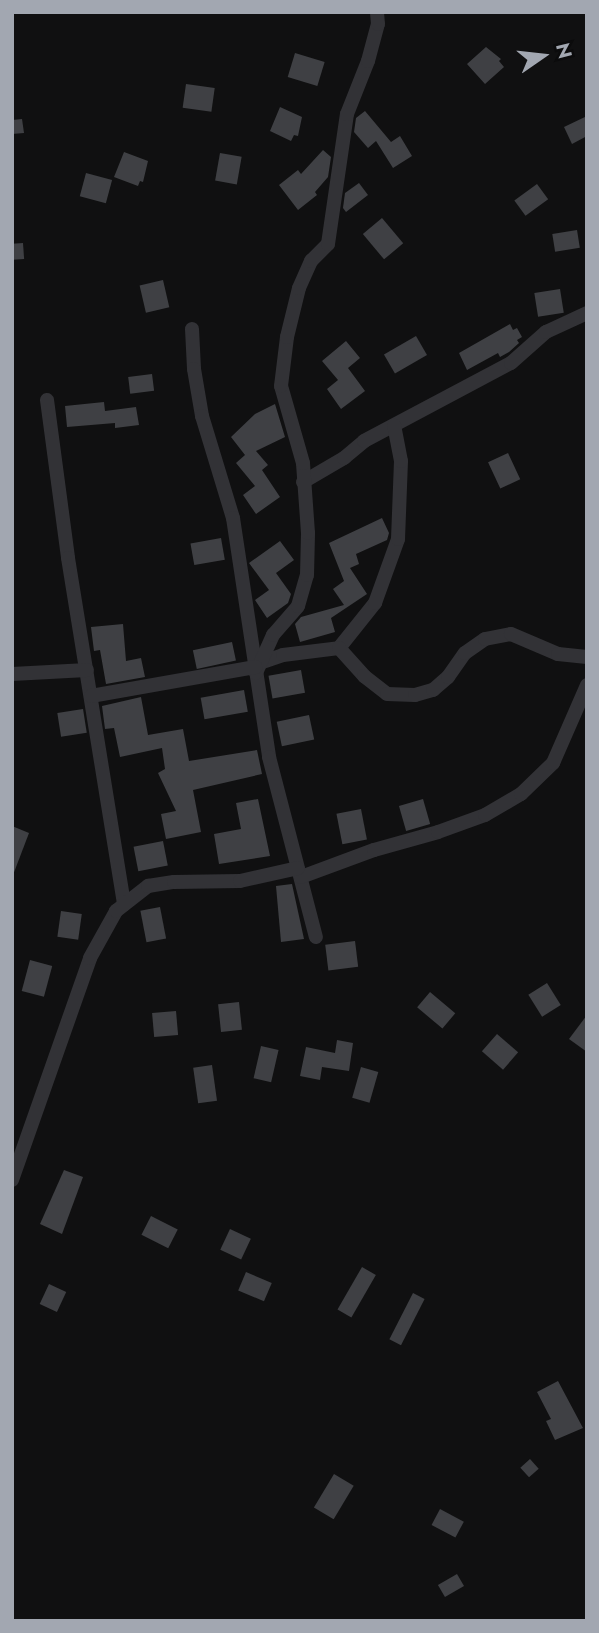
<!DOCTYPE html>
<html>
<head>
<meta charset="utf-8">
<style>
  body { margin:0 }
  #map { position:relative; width:599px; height:1633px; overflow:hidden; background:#101011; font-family:Jost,sans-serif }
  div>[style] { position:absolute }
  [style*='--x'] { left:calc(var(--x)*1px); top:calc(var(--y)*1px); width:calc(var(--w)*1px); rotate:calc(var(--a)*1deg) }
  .building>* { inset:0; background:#3f4044; transform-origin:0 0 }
  .minor>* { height:14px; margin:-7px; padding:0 7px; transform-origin:7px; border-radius:7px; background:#323236 }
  span { translate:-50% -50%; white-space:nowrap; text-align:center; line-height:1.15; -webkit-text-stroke:6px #0b0b0c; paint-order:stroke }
  .frame { position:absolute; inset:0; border:14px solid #a2a7b1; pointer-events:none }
  .north { position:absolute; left:508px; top:21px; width:70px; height:70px; -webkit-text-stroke:5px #0b0b0c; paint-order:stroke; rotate:76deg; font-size:19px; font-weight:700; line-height:28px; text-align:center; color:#a2a7b1 }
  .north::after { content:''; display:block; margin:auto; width:24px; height:32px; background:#a2a7b1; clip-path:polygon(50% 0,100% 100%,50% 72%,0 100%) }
</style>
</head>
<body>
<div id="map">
  <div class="building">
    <div style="clip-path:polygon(486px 47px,501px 59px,499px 61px,504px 67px,485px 84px,467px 64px)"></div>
    <div style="left:295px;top:53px;width:31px;height:25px;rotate:17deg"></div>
    <div style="left:186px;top:84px;width:29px;height:24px;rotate:8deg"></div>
    <div style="clip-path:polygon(280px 107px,302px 117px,298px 136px,294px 135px,291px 141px,270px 131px)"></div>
    <div style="clip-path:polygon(365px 111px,391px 142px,400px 136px,412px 156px,393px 168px,376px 141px,368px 148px,354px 132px,356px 118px)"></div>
    <div style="clip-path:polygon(587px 116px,587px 136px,572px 144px,564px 127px)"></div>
    <div style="clip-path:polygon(22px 119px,24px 133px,12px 134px,12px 120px)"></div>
    <div style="clip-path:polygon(323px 150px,331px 157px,328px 177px,315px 192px,317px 195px,298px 210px,279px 185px,298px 170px,301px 174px)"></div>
    <div style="clip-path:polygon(124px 152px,148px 161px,143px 182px,140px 181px,138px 186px,114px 177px)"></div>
    <div style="left:220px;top:153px;width:22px;height:28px;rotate:10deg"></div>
    <div style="left:86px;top:173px;width:27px;height:24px;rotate:15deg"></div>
    <div style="clip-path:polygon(359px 183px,368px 195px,346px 212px,343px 208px,345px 193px)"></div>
    <div style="left:537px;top:184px;width:19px;height:28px;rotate:54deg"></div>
    <div style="left:382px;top:218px;width:33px;height:25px;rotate:50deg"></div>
    <div style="left:577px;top:230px;width:18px;height:25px;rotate:81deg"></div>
    <div style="left:23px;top:243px;width:16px;height:11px;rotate:86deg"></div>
    <div style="left:163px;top:280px;width:28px;height:24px;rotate:77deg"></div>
    <div style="left:560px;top:289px;width:24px;height:26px;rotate:81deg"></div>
    <div style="clip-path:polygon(510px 324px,513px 330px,517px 328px,522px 337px,517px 340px,519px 343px,509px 352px,500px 357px,498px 353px,467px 370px,459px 353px)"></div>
    <div style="left:416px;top:336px;width:22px;height:37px;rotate:60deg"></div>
    <div style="clip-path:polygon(346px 341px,360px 358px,348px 368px,365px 391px,341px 409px,327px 389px,338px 380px,322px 361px)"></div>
    <div style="left:152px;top:374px;width:17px;height:24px;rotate:83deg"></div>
    <div style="clip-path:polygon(104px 402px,105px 411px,136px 407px,139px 425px,115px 428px,115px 423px,67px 427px,65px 406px)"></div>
    <div style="clip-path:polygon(275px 404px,285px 437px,256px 451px,268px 465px,262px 470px,280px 497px,256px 514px,243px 495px,255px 486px,236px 463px,245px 455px,231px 437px,255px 414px)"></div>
    <div style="left:508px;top:453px;width:29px;height:22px;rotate:65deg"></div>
    <div style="clip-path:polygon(382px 518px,389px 533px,387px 540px,356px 554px,359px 564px,350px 568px,367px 594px,331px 618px,335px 632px,300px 642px,295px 624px,301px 617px,344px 605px,333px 589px,344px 581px,329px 543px)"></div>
    <div style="left:221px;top:538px;width:22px;height:31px;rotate:80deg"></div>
    <div style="clip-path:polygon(280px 541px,294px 560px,276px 573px,291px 594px,288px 603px,267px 618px,255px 600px,269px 590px,249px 563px)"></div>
    <div style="clip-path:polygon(123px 624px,126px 661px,141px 658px,145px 677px,106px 684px,100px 650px,94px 651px,91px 627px)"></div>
    <div style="left:232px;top:642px;width:19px;height:40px;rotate:78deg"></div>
    <div style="left:301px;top:670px;width:23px;height:33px;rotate:80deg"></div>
    <div style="left:244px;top:690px;width:22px;height:44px;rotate:80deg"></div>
    <div style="clip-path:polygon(141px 697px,148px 735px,183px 729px,189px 761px,257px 750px,262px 774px,193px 790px,201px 832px,166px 839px,161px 814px,176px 811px,158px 773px,165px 769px,162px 748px,120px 757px,114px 728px,105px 729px,102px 706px)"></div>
    <div style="left:83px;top:709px;width:24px;height:26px;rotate:81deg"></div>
    <div style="left:309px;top:715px;width:25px;height:33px;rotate:78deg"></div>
    <div style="clip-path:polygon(258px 799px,270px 856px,219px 864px,214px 834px,241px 829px,236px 803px)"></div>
    <div style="left:423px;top:799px;width:26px;height:25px;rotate:74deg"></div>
    <div style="left:361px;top:809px;width:31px;height:25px;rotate:79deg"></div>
    <div style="clip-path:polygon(12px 826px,29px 833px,13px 875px,12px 875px)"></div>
    <div style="left:163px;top:841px;width:25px;height:30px;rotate:79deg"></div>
    <div style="clip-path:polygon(292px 884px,304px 939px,281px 942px,276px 886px)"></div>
    <div style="left:160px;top:907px;width:32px;height:20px;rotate:79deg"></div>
    <div style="left:61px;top:911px;width:21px;height:26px;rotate:8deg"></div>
    <div style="left:355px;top:941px;width:26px;height:30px;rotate:83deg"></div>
    <div style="left:30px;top:960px;width:23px;height:32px;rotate:15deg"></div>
    <div style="left:547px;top:983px;width:26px;height:22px;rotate:58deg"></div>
    <div style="left:430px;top:992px;width:33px;height:20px;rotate:40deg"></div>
    <div style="left:239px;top:1002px;width:28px;height:21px;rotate:84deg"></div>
    <div style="left:176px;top:1011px;width:24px;height:24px;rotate:85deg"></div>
    <div style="clip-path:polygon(587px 1015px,587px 1052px,569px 1039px)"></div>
    <div style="left:497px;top:1034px;width:28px;height:23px;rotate:41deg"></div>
    <div style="clip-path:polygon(337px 1040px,353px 1043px,349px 1071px,322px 1067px,320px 1080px,300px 1076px,306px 1047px,335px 1053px)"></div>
    <div style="left:261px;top:1046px;width:18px;height:33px;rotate:13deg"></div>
    <div style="left:212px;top:1065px;width:36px;height:19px;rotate:82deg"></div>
    <div style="left:361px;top:1067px;width:18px;height:32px;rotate:16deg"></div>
    <div style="clip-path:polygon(64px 1170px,83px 1177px,62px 1234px,40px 1224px)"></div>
    <div style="left:151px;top:1216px;width:30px;height:21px;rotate:27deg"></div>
    <div style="left:230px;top:1229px;width:23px;height:23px;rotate:25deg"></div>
    <div style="left:362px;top:1267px;width:16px;height:49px;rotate:30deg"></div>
    <div style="left:246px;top:1272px;width:28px;height:20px;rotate:23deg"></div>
    <div style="left:49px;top:1284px;width:19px;height:22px;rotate:25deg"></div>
    <div style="left:413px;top:1293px;width:13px;height:52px;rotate:27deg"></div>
    <div style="clip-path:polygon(558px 1381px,583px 1428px,555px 1440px,546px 1421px,551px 1419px,537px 1392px)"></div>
    <div style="left:530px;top:1459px;width:13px;height:13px;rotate:48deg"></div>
    <div style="left:334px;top:1474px;width:23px;height:39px;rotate:31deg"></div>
    <div style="left:440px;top:1509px;width:27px;height:18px;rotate:28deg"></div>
    <div style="left:457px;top:1574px;width:14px;height:22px;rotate:60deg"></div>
  </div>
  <div class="minor">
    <div style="--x:192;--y:329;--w:40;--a:87.1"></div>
    <div style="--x:194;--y:369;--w:48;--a:80.3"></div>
    <div style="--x:202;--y:416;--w:107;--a:73.1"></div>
    <div style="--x:233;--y:518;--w:242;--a:81.4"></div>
    <div style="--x:269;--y:757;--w:186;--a:75.4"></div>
    <div style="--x:47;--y:400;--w:159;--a:82.4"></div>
    <div style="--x:68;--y:558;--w:351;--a:80.8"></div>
    <div style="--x:303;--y:482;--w:48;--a:-30.3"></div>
    <div style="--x:344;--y:458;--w:26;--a:-40"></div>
    <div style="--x:364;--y:441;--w:166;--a:-28"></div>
    <div style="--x:511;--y:363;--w:47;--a:-41.5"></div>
    <div style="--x:546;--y:332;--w:45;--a:-24.9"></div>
    <div style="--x:339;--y:648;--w:58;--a:-51.3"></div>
    <div style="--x:375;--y:603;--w:68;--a:-70.2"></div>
    <div style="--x:398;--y:539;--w:78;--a:-87.8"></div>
    <div style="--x:401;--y:461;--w:36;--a:-101"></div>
    <div style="--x:260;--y:663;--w:24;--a:-19"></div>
    <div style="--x:283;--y:655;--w:56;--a:-7.1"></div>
    <div style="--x:339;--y:648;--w:38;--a:48"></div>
    <div style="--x:364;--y:676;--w:29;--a:38"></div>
    <div style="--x:387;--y:694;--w:28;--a:2"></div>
    <div style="--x:415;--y:695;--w:19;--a:-16"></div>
    <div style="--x:433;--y:690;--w:20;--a:-41"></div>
    <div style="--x:448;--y:677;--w:29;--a:-55"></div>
    <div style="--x:465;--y:653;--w:24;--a:-35"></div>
    <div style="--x:485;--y:639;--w:26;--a:-11"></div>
    <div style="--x:511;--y:634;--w:51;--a:23.1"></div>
    <div style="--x:558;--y:654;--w:29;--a:6"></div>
    <div style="--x:256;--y:673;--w:42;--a:-65.9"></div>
    <div style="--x:273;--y:635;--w:38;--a:-49"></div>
    <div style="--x:298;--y:606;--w:32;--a:-74"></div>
    <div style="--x:307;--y:575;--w:42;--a:-88.6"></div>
    <div style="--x:308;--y:533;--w:70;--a:-94.1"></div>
    <div style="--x:303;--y:463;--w:80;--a:-105.9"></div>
    <div style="--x:281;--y:386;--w:49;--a:-83"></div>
    <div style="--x:287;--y:337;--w:50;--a:-76.2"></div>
    <div style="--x:299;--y:288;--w:30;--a:-66"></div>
    <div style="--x:311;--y:261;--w:24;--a:-45"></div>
    <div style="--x:328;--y:244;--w:131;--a:-81.7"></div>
    <div style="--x:347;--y:114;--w:57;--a:-68.4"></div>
    <div style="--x:368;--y:61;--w:38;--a:-75"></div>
    <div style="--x:378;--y:24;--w:12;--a:-95"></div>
    <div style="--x:12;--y:674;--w:75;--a:-3.1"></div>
    <div style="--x:91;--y:696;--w:167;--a:-10"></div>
    <div style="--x:301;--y:877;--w:78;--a:-20.3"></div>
    <div style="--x:374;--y:850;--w:66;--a:-15.7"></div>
    <div style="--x:438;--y:832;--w:50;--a:-19.9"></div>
    <div style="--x:485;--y:815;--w:42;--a:-30.3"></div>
    <div style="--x:521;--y:794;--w:45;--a:-44.1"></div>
    <div style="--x:553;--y:763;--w:85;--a:-66.4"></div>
    <div style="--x:12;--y:1180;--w:235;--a:-70.6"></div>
    <div style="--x:90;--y:958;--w:54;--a:-61"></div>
    <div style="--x:116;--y:911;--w:41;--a:-38"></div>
    <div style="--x:148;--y:886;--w:26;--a:-9"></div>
    <div style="--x:174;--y:882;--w:66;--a:-0.9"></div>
    <div style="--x:240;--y:881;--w:59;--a:-12.6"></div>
  </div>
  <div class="frame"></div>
  <div class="north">N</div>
</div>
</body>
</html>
